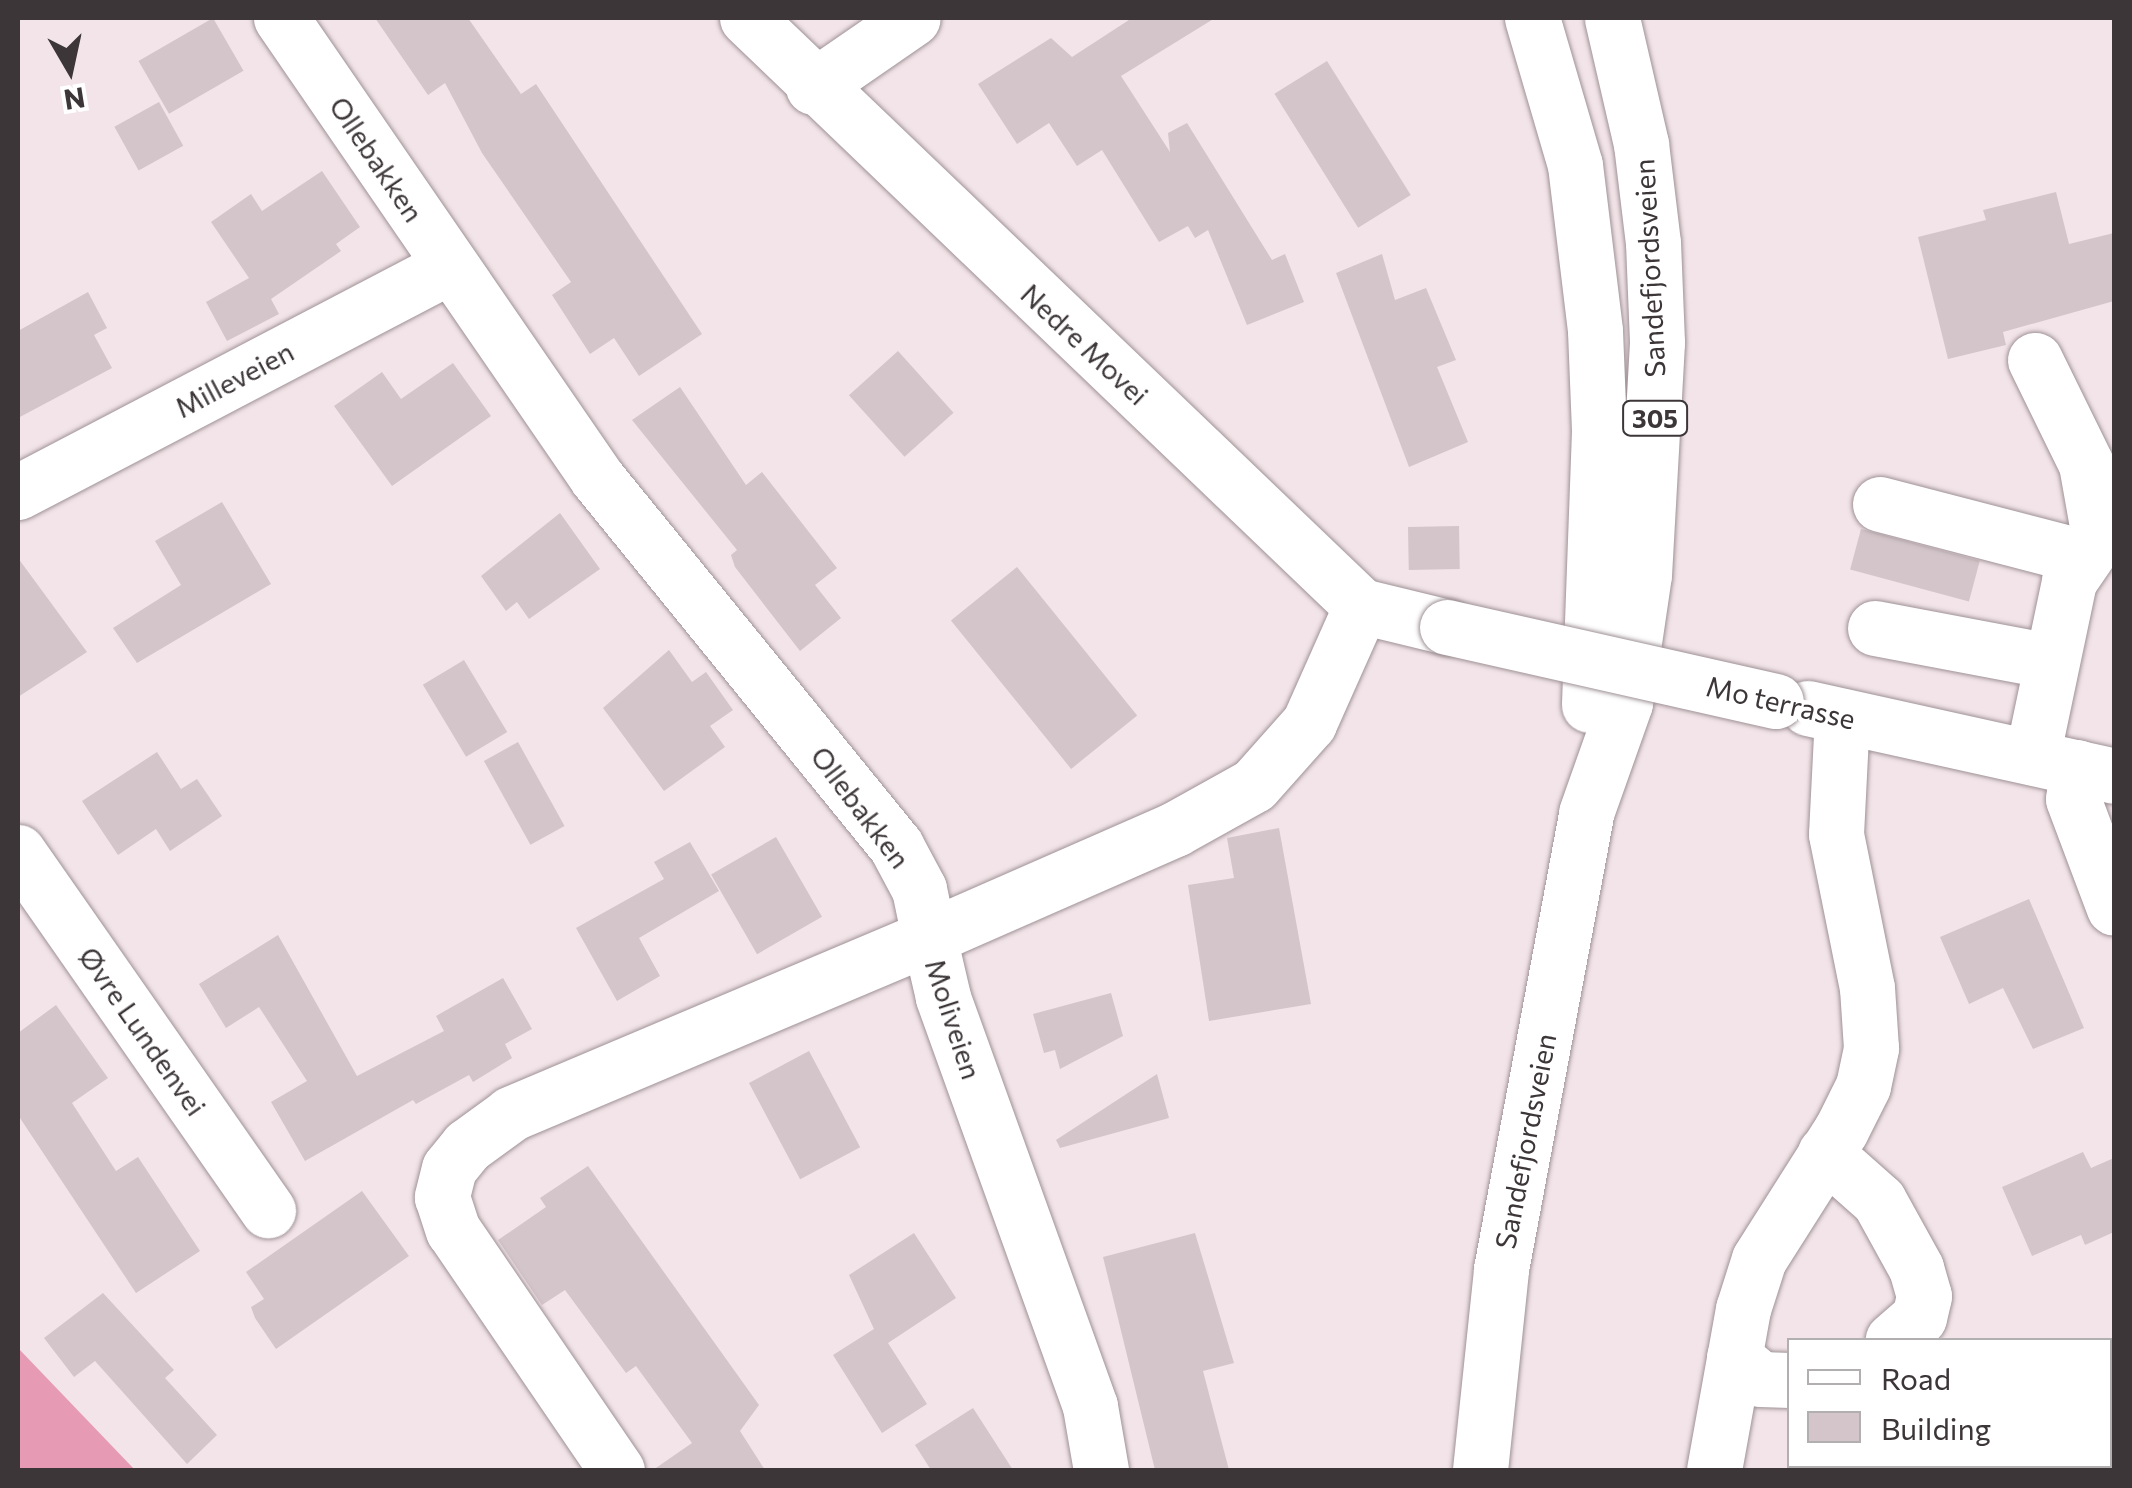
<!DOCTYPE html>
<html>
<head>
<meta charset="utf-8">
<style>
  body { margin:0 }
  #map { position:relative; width:2132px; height:1488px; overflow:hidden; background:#f2e4e8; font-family:Commissioner,sans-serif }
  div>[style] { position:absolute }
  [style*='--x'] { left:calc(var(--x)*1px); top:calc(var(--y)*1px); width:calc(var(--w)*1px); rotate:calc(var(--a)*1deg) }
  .forest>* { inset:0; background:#e69ab3 }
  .building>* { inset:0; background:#d3c5c9; transform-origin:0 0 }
  .roads { filter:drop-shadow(0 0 2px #9f9296) drop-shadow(0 0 2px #9f9296) }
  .minor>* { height:55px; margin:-27.5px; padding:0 27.5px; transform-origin:27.5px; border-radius:27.5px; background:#fff }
  .major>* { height:55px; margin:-27.5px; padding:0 27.5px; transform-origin:27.5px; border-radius:27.5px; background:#fff }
  .bridges { filter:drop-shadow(0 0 2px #9f9296) drop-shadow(0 0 2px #9f9296) }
  .minor-bridge>* { height:55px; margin:-27.5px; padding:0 27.5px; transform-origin:27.5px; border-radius:27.5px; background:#fff }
  span { translate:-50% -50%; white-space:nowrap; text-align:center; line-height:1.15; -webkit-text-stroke:9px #fff; paint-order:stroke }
  .shield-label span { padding:2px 8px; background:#fff; border:2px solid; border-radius:8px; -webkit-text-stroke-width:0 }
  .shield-label { font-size:25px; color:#3c3638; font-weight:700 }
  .street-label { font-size:28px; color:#3c3638 }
  .frame { position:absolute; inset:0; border:20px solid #3c3638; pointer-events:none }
  .legend { position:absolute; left:1787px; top:1338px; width:325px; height:130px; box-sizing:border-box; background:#fff; border:2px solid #b1afaf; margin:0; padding:12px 18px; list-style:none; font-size:30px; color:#3c3638 }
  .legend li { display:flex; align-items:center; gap:20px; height:50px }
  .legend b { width:50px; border:2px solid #b1afaf }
  .north { position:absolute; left:20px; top:20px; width:100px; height:100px; -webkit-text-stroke:8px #fff; paint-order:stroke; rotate:171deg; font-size:28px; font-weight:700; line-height:40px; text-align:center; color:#3c3638 }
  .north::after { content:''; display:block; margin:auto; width:35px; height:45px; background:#3c3638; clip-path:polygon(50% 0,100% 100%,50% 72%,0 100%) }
</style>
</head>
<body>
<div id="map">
  <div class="forest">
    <div style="clip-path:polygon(18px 1348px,135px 1470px,18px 1470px)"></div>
  </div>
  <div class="building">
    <div style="left:213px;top:18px;width:61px;height:86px;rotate:60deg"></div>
    <div style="clip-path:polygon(375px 18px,468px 18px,521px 94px,536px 84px,702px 334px,639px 376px,614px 338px,590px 354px,552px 295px,571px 282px,482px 153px,445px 83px,428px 95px)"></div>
    <div style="clip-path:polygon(1132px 18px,1215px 18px,1121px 76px,1170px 152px,1168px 133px,1187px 123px,1272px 260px,1285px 254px,1304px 302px,1247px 325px,1208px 230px,1195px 238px,1188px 226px,1159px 242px,1102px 150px,1077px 166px,1049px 123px,1017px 144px,978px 84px,1051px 38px,1072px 57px)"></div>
    <div style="left:1327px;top:61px;width:158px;height:62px;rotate:58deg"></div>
    <div style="left:159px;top:102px;width:50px;height:51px;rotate:61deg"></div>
    <div style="clip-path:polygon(322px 171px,360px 227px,336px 244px,341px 251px,271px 299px,279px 314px,227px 341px,206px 302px,249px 278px,211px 222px,251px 194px,262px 211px)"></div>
    <div style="clip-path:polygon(2056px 192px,2069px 244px,2114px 233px,2114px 301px,2003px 332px,2006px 345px,1948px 359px,1918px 237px,1986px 220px,1983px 210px)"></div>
    <div style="clip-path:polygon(1382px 254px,1395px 300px,1426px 288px,1456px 360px,1437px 367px,1468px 442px,1409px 467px,1336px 273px)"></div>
    <div style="clip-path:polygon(88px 292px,107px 328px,94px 335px,112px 368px,18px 418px,18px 331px)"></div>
    <div style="left:898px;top:351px;width:83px;height:66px;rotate:48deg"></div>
    <div style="clip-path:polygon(453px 363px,491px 416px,392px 486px,334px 406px,382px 372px,401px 399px)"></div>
    <div style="clip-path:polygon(680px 387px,746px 485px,762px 472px,837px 568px,815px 585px,841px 618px,800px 651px,735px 567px,731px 555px,737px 550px,632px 420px)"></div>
    <div style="clip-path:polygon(222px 502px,271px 584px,137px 663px,113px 628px,181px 585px,155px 541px)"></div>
    <div style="clip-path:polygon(560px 513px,600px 569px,529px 619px,517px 602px,506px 611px,481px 576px)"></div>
    <div style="left:1459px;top:526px;width:43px;height:51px;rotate:89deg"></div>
    <div style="left:1861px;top:529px;width:123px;height:42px;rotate:15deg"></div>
    <div style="clip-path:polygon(18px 558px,87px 652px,18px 697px)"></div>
    <div style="left:1017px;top:567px;width:191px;height:85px;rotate:51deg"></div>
    <div style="clip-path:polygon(669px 650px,692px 682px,706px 672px,733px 710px,710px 726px,725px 747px,664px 791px,603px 708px)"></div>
    <div style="left:464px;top:660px;width:84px;height:48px;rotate:59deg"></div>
    <div style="left:518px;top:742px;width:96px;height:39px;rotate:61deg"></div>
    <div style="clip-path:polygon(157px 752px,181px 789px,197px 779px,222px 816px,170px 851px,156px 829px,118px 855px,82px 801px)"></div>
    <div style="clip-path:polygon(1279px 828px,1311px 1004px,1209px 1021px,1188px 885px,1234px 878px,1227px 838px)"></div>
    <div style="left:776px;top:837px;width:92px;height:75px;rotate:60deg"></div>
    <div style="clip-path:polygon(690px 842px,719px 891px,639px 938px,660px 976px,617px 1001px,576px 928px,664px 879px,654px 862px)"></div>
    <div style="clip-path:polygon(2029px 899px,2084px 1028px,2033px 1049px,2003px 988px,1969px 1004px,1940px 937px)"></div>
    <div style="clip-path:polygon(278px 935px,357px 1076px,444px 1031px,436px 1016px,503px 978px,532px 1029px,505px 1044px,512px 1058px,473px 1082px,469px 1075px,416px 1104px,413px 1100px,305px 1161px,271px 1102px,307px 1081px,259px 1007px,226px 1028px,199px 984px)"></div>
    <div style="clip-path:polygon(1111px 993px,1123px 1036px,1060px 1069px,1055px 1050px,1044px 1053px,1033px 1014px)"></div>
    <div style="clip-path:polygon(56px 1005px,108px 1078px,72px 1103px,116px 1171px,138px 1157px,200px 1251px,136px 1293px,18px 1115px,18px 1033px)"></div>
    <div style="left:809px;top:1051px;width:109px;height:68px;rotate:62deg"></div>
    <div style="clip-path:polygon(1157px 1074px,1169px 1118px,1060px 1148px,1056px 1140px)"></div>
    <div style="clip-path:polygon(2083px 1152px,2091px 1168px,2114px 1158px,2114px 1232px,2085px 1245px,2081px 1235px,2032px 1256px,2002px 1187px)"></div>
    <div style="clip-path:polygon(588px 1166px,759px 1405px,740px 1431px,765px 1470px,653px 1470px,692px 1443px,636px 1366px,626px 1373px,565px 1290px,542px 1305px,498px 1240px,546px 1207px,540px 1198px)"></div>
    <div style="clip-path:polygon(362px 1191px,409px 1256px,276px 1349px,255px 1318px,251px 1307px,264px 1299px,246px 1272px)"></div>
    <div style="clip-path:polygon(914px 1233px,956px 1298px,888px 1343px,927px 1404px,882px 1433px,833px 1355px,874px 1329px,849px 1275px)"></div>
    <div style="clip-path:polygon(1195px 1233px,1234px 1363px,1203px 1371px,1229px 1470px,1155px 1470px,1103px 1257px)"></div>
    <div style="clip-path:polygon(103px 1293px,174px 1370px,165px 1378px,217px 1435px,187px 1464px,95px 1361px,74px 1377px,44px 1338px)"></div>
    <div style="clip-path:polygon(973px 1408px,1013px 1470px,931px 1470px,915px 1445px)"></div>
  </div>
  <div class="roads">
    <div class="minor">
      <div style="--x:281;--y:18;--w:558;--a:55.51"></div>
      <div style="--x:597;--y:478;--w:474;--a:50.9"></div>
      <div style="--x:896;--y:846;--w:49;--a:61.9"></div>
      <div style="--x:919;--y:889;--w:49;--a:78.2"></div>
      <div style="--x:929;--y:937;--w:454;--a:157.1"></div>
      <div style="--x:511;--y:1114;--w:54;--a:144"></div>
      <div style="--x:467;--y:1146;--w:28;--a:129"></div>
      <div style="--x:449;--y:1168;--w:30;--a:104"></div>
      <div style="--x:442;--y:1197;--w:35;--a:72"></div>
      <div style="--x:453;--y:1230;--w:291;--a:55.7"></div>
      <div style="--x:747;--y:18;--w:850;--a:43.76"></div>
      <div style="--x:1361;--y:606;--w:89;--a:13.7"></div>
      <div style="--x:813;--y:87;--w:121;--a:-34.6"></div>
      <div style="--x:2035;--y:360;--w:116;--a:63.9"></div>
      <div style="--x:2086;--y:464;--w:74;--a:79.9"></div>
      <div style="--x:18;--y:492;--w:488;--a:-27.6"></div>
      <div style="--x:1880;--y:504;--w:210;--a:14.6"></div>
      <div style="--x:1875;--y:628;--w:178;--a:10.7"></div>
      <div style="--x:1808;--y:708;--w:313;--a:12.5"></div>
      <div style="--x:2032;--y:757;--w:180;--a:-78.1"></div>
      <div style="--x:2069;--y:581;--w:53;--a:-55.7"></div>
      <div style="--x:2099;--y:537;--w:17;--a:-31"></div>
      <div style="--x:2077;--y:767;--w:32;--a:97"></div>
      <div style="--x:2073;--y:799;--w:116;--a:69.4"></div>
      <div style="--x:18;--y:852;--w:437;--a:55.1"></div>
      <div style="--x:1825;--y:1153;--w:72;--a:41.6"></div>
      <div style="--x:1879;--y:1201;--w:77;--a:61.1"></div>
      <div style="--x:1916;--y:1268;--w:29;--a:74"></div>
      <div style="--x:1924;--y:1296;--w:22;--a:103"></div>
      <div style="--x:1919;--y:1317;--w:35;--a:139"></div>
      <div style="--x:1734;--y:1357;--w:34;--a:40"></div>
      <div style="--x:1760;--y:1379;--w:30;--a:2"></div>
      <div style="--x:1101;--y:1470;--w:65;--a:-99.8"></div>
      <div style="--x:1090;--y:1406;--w:435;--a:-109.8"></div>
      <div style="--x:943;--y:997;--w:62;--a:-103.1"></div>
      <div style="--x:929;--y:937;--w:269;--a:-23.7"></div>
      <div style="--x:1175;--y:829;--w:90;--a:-29.1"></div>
      <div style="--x:1254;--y:785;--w:83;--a:-48.4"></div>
      <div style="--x:1309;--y:723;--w:128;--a:-66"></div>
      <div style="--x:1714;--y:1470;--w:164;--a:-79.8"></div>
      <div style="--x:1743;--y:1309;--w:52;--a:-72.3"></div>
      <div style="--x:1759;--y:1259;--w:153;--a:-57.6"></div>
      <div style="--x:1841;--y:1130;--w:49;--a:-63.4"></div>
      <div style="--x:1863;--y:1086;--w:39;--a:-78"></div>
      <div style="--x:1871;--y:1048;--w:60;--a:-93.8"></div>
      <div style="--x:1867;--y:988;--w:157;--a:-101.4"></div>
      <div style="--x:1836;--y:834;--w:118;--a:-87.1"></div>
    </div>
    <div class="major">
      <div style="--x:1532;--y:18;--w:153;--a:73.7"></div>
      <div style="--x:1575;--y:165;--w:167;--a:83.1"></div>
      <div style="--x:1595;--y:331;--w:100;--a:87.7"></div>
      <div style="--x:1599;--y:431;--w:274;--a:92.1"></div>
      <div style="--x:1480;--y:1470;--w:202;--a:-84"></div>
      <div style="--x:1501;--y:1269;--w:464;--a:-79.4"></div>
      <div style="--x:1586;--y:813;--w:117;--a:-70.5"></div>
      <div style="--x:1625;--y:703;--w:129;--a:-81.6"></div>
      <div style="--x:1644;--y:575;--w:233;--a:-86.8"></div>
      <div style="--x:1657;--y:342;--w:99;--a:-92.3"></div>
      <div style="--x:1653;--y:243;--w:100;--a:-96.9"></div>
      <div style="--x:1641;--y:144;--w:129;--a:-103"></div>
    </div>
  </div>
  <div class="bridges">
    <div class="minor-bridge">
      <div style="--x:1447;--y:627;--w:337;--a:12.7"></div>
    </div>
  </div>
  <div class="shield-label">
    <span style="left:1655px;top:418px">305</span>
  </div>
  <div class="street-label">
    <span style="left:377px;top:159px;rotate:56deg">Ollebakken</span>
    <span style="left:1649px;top:268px;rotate:-93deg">Sandefjordsveien</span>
    <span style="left:1085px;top:344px;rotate:43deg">Nedre Movei</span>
    <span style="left:234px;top:379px;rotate:-28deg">Milleveien</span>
    <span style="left:1781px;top:702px;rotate:13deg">Mo terrasse</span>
    <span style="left:861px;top:807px;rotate:53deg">Ollebakken</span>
    <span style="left:954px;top:1019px;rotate:72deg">Moliveien</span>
    <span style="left:143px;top:1031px;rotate:55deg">Øvre Lundenvei</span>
    <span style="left:1525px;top:1141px;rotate:-79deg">Sandefjordsveien</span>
  </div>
  <div class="frame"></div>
  <ul class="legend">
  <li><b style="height:12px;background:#fff"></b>Road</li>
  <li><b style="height:28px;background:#d3c5c9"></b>Building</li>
  </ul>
  <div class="north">N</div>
</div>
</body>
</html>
